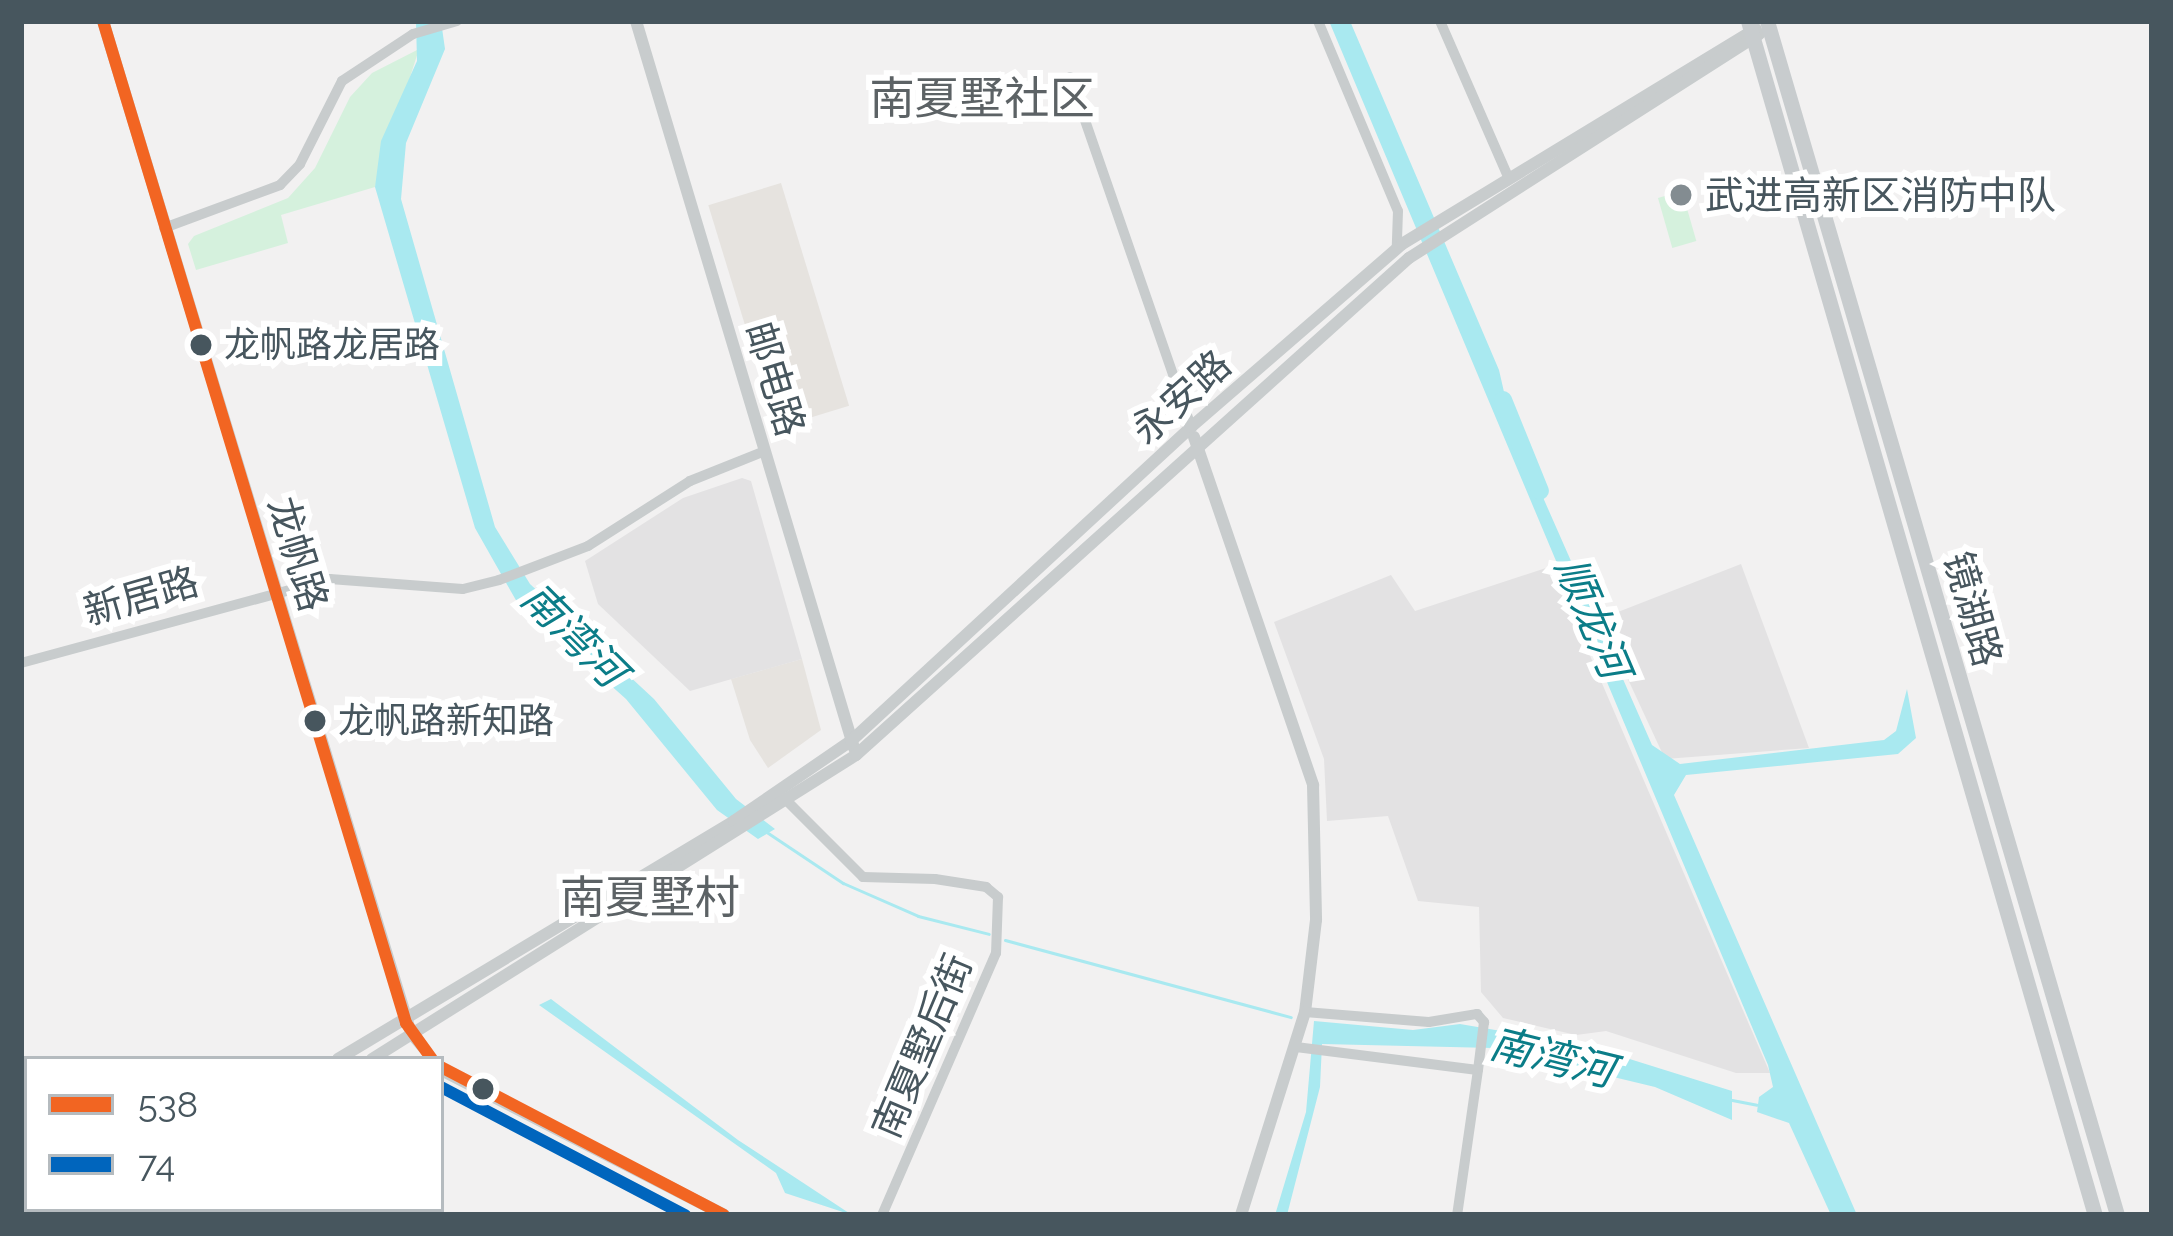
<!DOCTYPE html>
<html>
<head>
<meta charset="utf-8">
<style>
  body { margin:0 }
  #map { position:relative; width:2173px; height:1236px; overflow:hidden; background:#f2f1f1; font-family:Raleway,"Noto Sans SC",sans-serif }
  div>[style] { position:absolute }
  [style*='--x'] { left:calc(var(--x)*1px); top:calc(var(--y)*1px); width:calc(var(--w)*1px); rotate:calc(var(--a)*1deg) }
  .commercial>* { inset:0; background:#e6e3df; transform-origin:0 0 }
  .education>* { inset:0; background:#e3e2e3 }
  .green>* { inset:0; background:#d5f1dd; transform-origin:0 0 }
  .water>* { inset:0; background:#a9e9f0 }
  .stream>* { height:3px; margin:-1.5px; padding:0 1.5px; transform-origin:1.5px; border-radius:1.5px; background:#a9e9f0 }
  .river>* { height:18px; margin:-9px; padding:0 9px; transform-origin:9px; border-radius:9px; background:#a9e9f0 }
  .minor>* { height:10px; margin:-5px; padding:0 5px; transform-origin:5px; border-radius:5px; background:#c8cccd }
  .tertiary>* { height:12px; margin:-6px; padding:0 6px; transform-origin:6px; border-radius:6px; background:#c8cccd }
  .secondary>* { height:15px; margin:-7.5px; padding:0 7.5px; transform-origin:7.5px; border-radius:7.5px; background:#c8ccce }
  .primary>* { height:16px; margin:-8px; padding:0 8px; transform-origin:8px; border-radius:8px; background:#c6cacc }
  .bus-1>* { height:12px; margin:-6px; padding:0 6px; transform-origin:6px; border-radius:6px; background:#f26522 }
  .bus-2>* { height:12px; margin:-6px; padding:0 6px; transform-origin:6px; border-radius:6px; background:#0065bd }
  .dots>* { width:33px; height:33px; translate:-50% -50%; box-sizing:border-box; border:6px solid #fff; border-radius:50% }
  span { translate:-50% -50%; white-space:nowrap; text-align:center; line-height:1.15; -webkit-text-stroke:12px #fff; paint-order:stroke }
  .bus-label { font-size:36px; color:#47565e }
  .left { translate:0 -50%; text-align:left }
  .poi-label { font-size:39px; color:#47565e }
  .street-label { font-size:39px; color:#47565e }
  .water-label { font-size:42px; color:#0b7d88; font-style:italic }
  .quarter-label { font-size:45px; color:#5c6265 }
  .frame { position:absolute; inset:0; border:24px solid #47565e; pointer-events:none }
  .legend { position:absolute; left:24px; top:1056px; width:420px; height:156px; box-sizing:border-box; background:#fff; border:3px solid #b5bbbf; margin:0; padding:15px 21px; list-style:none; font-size:36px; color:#47565e }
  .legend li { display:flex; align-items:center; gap:24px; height:60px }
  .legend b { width:60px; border:3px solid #b5bbbf }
</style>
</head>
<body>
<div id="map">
  <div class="commercial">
    <div style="left:781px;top:183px;width:233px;height:76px;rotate:73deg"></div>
    <div style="clip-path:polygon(802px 659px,821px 730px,768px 768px,750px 740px,731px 679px)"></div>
  </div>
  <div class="education">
    <div style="clip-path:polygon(742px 478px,751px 481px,802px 659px,690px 691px,598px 604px,585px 561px,683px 498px)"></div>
    <div style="clip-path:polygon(1741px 564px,1809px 748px,1665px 759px,1600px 619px)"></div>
    <div style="clip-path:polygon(1555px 565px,1582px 637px,1770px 1073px,1736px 1073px,1606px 1031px,1576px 1035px,1503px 1018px,1481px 992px,1479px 907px,1418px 901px,1388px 816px,1327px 821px,1324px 759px,1274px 622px,1391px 575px,1415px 611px)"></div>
  </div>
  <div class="green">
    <div style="clip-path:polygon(419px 49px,375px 187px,281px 215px,288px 243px,196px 270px,188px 244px,194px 236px,288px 198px,315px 168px,350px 97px,372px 73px)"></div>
    <div style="left:1682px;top:191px;width:52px;height:25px;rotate:74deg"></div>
  </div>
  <div class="water">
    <div style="clip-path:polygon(416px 21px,441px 21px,445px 49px,406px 143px,401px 199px,495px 527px,530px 584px,654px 699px,736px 799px,775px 829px,758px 839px,717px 810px,626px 699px,517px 602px,475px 528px,375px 187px,381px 141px,417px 61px)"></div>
    <div style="clip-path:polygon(1329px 21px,1350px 21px,1499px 370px,1512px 427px,1652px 745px,1680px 764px,1884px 740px,1896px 731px,1907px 689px,1916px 738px,1898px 754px,1686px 775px,1674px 795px,1857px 1215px,1831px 1215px,1789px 1123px,1757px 1112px,1759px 1097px,1773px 1087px,1768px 1065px)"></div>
    <div style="clip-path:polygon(551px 999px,738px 1140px,852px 1215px,785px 1193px,776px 1173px,539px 1005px)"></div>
    <div style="clip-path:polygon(1314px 1021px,1413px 1030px,1460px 1024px,1588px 1046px,1732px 1091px,1732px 1120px,1655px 1087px,1493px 1048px,1322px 1044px,1320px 1087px,1287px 1215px,1275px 1215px,1306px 1112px)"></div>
  </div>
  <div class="stream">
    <div style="--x:765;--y:831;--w:94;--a:33.7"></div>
    <div style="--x:843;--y:883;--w:82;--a:23.7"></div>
    <div style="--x:918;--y:916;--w:73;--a:14.2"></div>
    <div style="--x:1005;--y:940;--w:296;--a:15.1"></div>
    <div style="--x:1732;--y:1100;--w:25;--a:11"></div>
  </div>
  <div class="river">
    <div style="--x:1503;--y:400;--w:98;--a:67.9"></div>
  </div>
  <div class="minor">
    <div style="--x:1318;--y:21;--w:206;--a:67.2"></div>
    <div style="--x:1398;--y:211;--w:37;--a:92"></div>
    <div style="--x:1440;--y:21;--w:167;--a:66.4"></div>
    <div style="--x:1070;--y:77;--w:370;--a:70.9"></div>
    <div style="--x:164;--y:228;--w:124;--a:-20.3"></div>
    <div style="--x:280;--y:185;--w:29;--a:-46"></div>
    <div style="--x:300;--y:164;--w:93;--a:-63.2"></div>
    <div style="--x:342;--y:81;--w:85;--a:-33.5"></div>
    <div style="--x:413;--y:34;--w:46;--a:-16.5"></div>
    <div style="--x:21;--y:663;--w:320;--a:-15.2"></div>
    <div style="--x:330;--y:579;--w:133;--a:4.3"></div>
    <div style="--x:463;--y:589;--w:37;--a:-14"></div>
    <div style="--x:499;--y:580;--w:95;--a:-20.9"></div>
    <div style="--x:588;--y:546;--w:121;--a:-32.5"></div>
    <div style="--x:690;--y:481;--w:81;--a:-21.8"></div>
    <div style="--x:788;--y:802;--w:106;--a:45"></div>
    <div style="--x:863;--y:877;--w:72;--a:1.6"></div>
    <div style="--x:935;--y:879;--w:52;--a:8.9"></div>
    <div style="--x:986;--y:887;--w:16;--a:40"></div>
    <div style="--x:998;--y:897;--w:56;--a:92"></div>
    <div style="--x:996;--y:953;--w:286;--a:113.5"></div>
    <div style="--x:1305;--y:1012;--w:124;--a:4.6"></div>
    <div style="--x:1429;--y:1022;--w:49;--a:-9.5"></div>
    <div style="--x:1477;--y:1014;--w:11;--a:49"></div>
    <div style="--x:1484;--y:1022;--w:48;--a:97.1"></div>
    <div style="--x:413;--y:1037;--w:29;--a:49"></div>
    <div style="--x:1296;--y:1047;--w:183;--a:7.2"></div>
    <div style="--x:1478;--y:1070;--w:147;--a:98.2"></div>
  </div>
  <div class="tertiary">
    <div style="--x:103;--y:21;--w:1055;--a:73.08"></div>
    <div style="--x:636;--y:21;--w:759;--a:73.31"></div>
    <div style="--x:1194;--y:437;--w:368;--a:71.1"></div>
    <div style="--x:1313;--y:785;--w:135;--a:88.7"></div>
    <div style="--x:1316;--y:920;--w:93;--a:96.8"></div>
    <div style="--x:1305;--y:1012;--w:213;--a:107.5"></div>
    <div style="--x:338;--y:1059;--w:462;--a:-31"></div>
    <div style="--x:734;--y:821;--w:142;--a:-34.4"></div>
    <div style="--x:851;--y:741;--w:463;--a:-42.7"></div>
    <div style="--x:1191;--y:427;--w:279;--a:-40.9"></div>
    <div style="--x:1402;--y:244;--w:414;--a:-31.3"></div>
    <div style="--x:372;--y:1059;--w:572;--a:-32.13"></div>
    <div style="--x:856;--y:755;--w:744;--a:-41.95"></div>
    <div style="--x:1409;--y:258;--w:416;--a:-32.6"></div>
    <div style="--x:441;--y:1070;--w:318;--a:27.1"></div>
    <div style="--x:79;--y:1215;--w:13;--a:-29"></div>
  </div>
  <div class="secondary">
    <div style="--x:1748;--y:21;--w:1243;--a:73.8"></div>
    <div style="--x:1767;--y:21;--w:1244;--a:73.66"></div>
  </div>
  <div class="primary">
    <div style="--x:21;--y:1157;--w:21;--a:73"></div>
    <div style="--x:36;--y:1209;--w:6;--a:72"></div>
  </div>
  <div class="bus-1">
    <div style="--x:103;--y:21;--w:1047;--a:73.17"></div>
    <div style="--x:406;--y:1023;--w:44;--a:54.2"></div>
    <div style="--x:441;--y:1067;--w:319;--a:27.6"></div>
  </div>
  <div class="bus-2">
    <div style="--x:441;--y:1087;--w:276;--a:27.7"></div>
  </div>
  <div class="dots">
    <div style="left:1681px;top:195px;background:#838c91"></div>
    <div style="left:201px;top:345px;background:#47565e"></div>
    <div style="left:315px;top:721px;background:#47565e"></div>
    <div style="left:483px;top:1089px;background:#47565e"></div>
  </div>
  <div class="bus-label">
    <span class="left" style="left:224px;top:345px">龙帆路龙居路</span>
    <span class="left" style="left:338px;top:721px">龙帆路新知路</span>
  </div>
  <div class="poi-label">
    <span class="left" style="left:1705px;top:195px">武进高新区消防中队</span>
  </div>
  <div class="street-label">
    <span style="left:775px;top:379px;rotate:73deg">邮电路</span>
    <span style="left:1181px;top:397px;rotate:-42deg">永安路</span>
    <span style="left:298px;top:554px;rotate:73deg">龙帆路</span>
    <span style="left:141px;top:596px;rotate:-16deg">新居路</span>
    <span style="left:1973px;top:609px;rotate:74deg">镜湖路</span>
    <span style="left:922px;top:1046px;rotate:-67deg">南夏墅后街</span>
  </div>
  <div class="water-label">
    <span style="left:1592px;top:618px;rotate:67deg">顺龙河</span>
    <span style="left:573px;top:635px;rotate:45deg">南湾河</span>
    <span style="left:1552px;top:1058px;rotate:14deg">南湾河</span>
  </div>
  <div class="quarter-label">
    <span style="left:982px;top:99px">南夏墅社区</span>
    <span style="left:650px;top:898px">南夏墅村</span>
  </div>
  <div class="frame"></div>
  <ul class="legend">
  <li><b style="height:15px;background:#f26522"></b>538</li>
  <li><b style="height:15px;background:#0065bd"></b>74</li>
  </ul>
</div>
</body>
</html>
